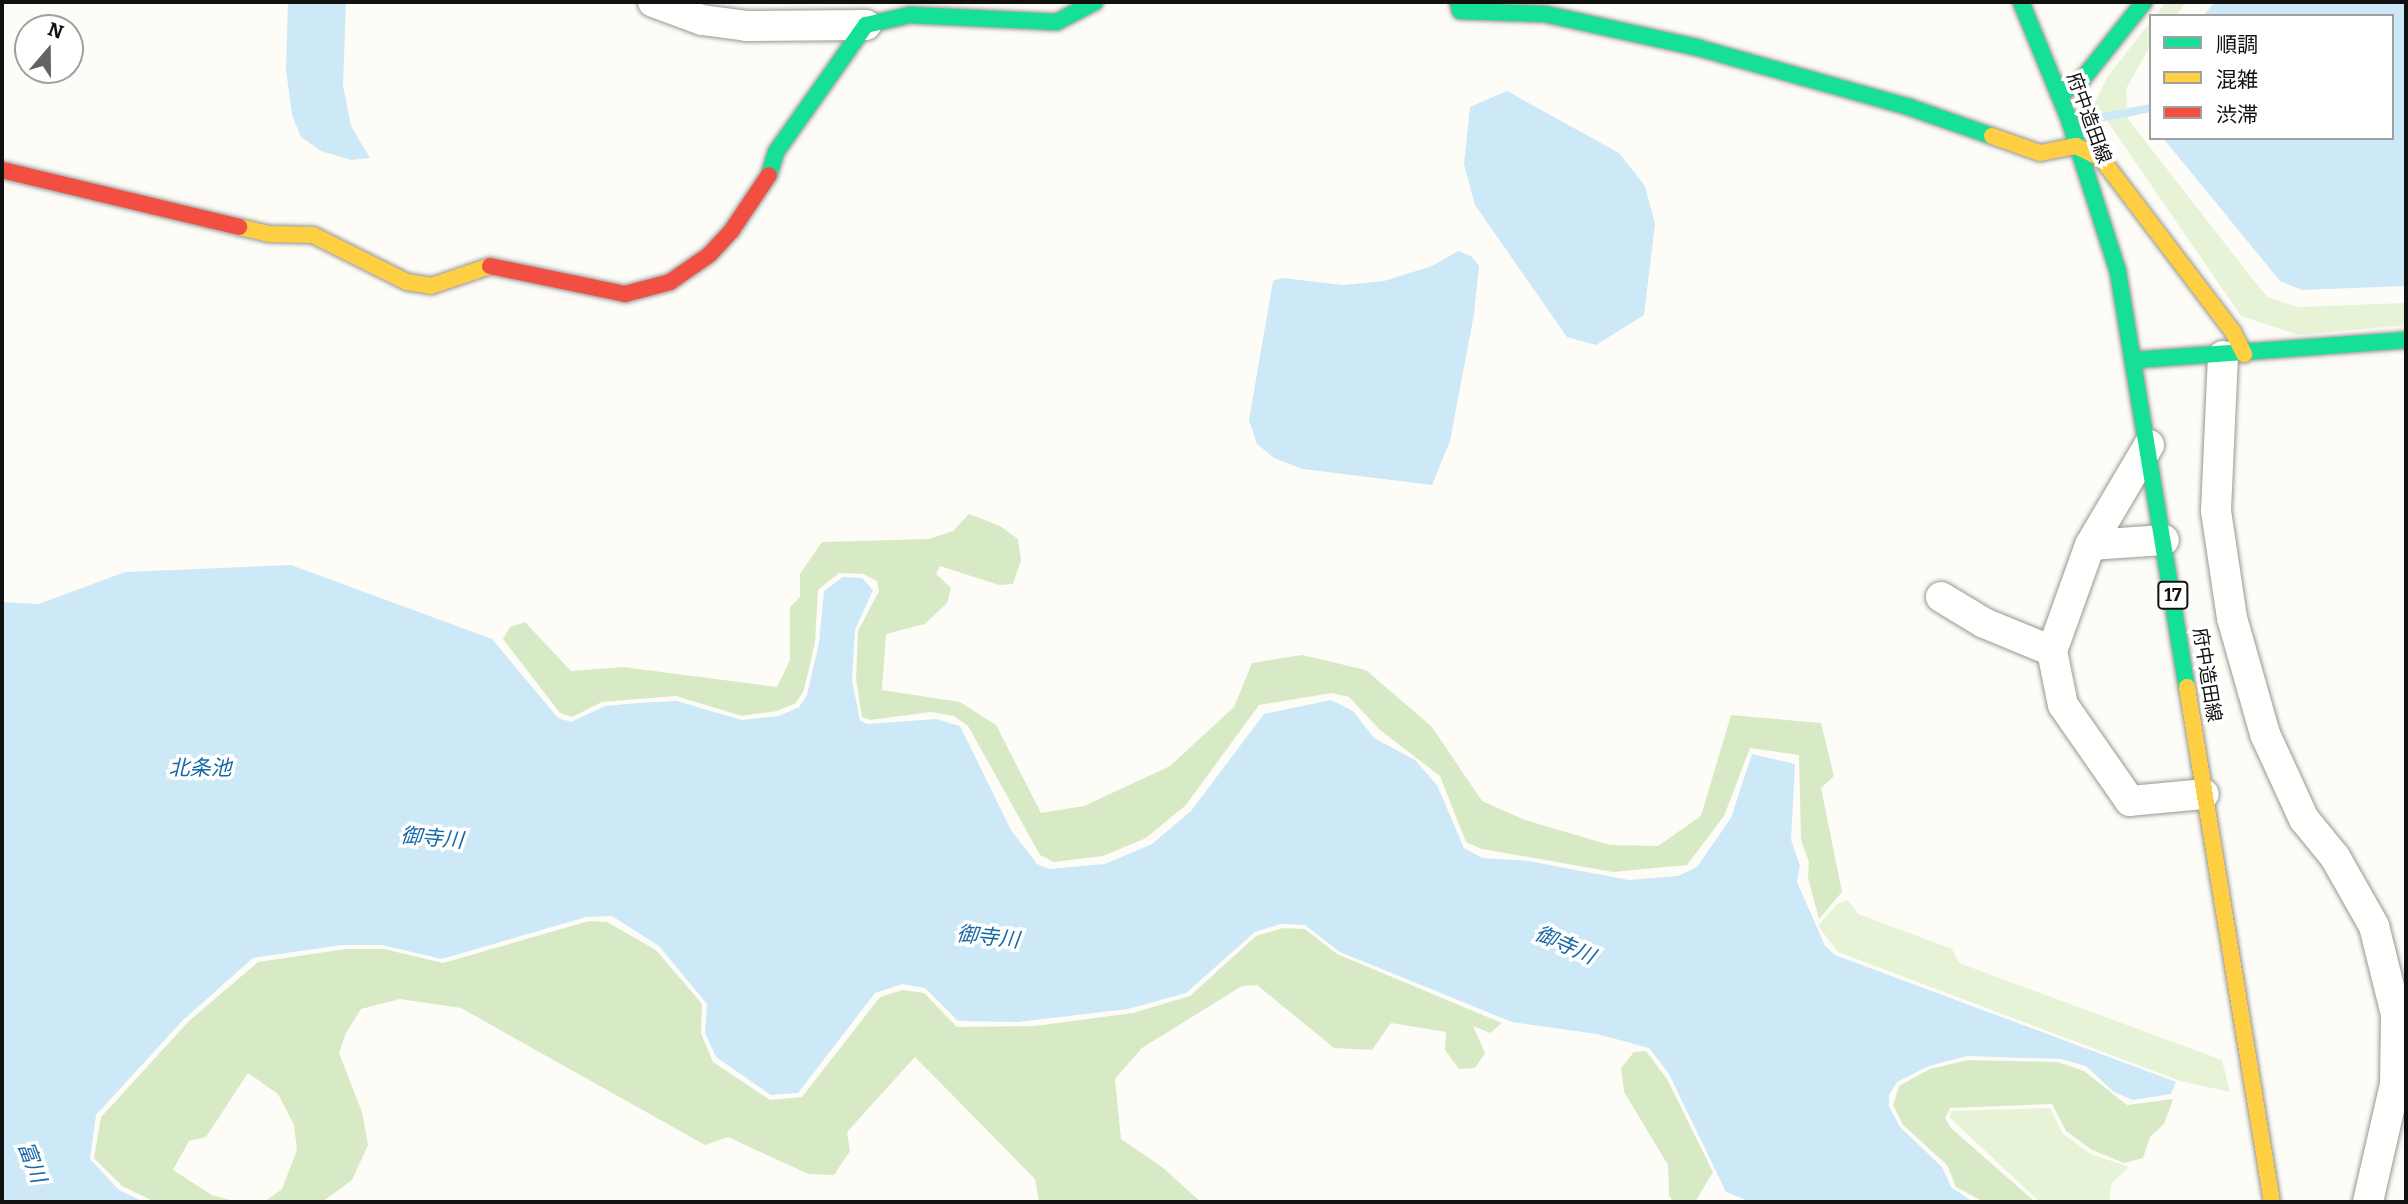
<!DOCTYPE html>
<html>
<head>
<meta charset="utf-8">
<style>
  body { margin:0 }
  #map { position:relative; width:2408px; height:1204px; overflow:hidden; background:#fdfcf7; font-family:Bitter,"Noto Sans JP",serif }
  div>[style] { position:absolute }
  [style*='--x'] { left:calc(var(--x)*1px); top:calc(var(--y)*1px); width:calc(var(--w)*1px); rotate:calc(var(--a)*1deg) }
  .green>* { inset:0; background:#e7f3d7 }
  .forest>* { inset:0; background:#d8eac5 }
  .water>* { inset:0; background:#cde8f7 }
  .stream>* { height:8px; margin:-4px; padding:0 4px; transform-origin:4px; border-radius:4px; background:#cde8f7 }
  .roads { filter:drop-shadow(0 0 2px #979795) drop-shadow(0 0 2px #979795) }
  .street>* { height:30px; margin:-15px; padding:0 15px; transform-origin:15px; border-radius:15px; background:#fffffe }
  .fast>* { height:16px; margin:-8px; padding:0 8px; transform-origin:8px; border-radius:8px; background:#16e098 }
  .slow>* { height:16px; margin:-8px; padding:0 8px; transform-origin:8px; border-radius:8px; background:#ffcf43 }
  .jam>* { height:16px; margin:-8px; padding:0 8px; transform-origin:8px; border-radius:8px; background:#f24e42 }
  span { translate:-50% -50%; white-space:nowrap; text-align:center; line-height:1.15; -webkit-text-stroke:7px #fff; paint-order:stroke }
  .shield-label span { padding:2px 5px; background:#fff; border:2px solid; border-radius:5px; -webkit-text-stroke-width:0 }
  .shield-label { font-size:18px; color:#111; font-weight:700 }
  .street-label { font-size:19px; color:#111 }
  .water-label { font-size:21px; color:#1768a6; font-style:italic }
  .frame { position:absolute; inset:0; border:4px solid #111; pointer-events:none }
  .legend { position:absolute; left:2149px; top:14px; width:245px; height:126px; box-sizing:border-box; background:#fff; border:2px solid #a0a0a0; margin:0; padding:9px 12px; list-style:none; font-size:21px; color:#111 }
  .legend li { display:flex; align-items:center; gap:14px; height:35px }
  .legend b { width:35px; border:2px solid #a0a0a0 }
  .north { position:absolute; left:14px; top:14px; width:70px; height:70px; box-sizing:border-box; background:#fff; border:2px solid #a0a0a0; border-radius:50%; rotate:20deg; font-size:19px; font-weight:700; line-height:28px; text-align:center; color:#111 }
  .north::after { content:''; display:block; margin:auto; width:24px; height:32px; background:#646362; clip-path:polygon(50% 0,100% 100%,50% 72%,0 100%) }
</style>
</head>
<body>
<div id="map">
  <div class="green">
    <div style="clip-path:polygon(2166px 2px,2187px 2px,2175px 16px,2155px 16px)"></div>
    <div style="clip-path:polygon(2151px 21px,2151px 45px,2126px 89px,2128px 119px,2258px 286px,2268px 297px,2297px 307px,2406px 303px,2406px 325px,2299px 335px,2241px 316px,2101px 112px,2092px 117px,2090px 112px,2108px 76px)"></div>
    <div style="clip-path:polygon(1848px 900px,1858px 914px,1952px 949px,1959px 963px,2222px 1060px,2230px 1092px,2180px 1081px,1838px 952px,1818px 926px,1837px 904px)"></div>
    <div style="clip-path:polygon(2050px 1108px,2063px 1134px,2091px 1154px,2129px 1167px,2112px 1183px,2109px 1202px,2040px 1202px,1949px 1117px,1952px 1111px)"></div>
  </div>
  <div class="forest">
    <div style="clip-path:polygon(969px 514px,1000px 526px,1018px 539px,1021px 560px,1013px 584px,999px 585px,940px 566px,936px 574px,951px 588px,947px 603px,925px 624px,886px 634px,882px 690px,960px 702px,996px 725px,1041px 813px,1084px 806px,1170px 766px,1234px 707px,1252px 663px,1302px 655px,1366px 670px,1432px 727px,1482px 801px,1525px 820px,1610px 845px,1658px 846px,1701px 816px,1731px 715px,1821px 723px,1834px 776px,1821px 788px,1842px 892px,1819px 919px,1808px 878px,1809px 862px,1801px 840px,1799px 755px,1750px 748px,1724px 816px,1687px 865px,1613px 872px,1482px 849px,1466px 842px,1440px 776px,1380px 730px,1349px 697px,1332px 693px,1259px 705px,1186px 805px,1146px 838px,1103px 856px,1054px 862px,1040px 855px,968px 726px,954px 716px,931px 712px,870px 720px,862px 717px,856px 679px,858px 631px,879px 591px,877px 581px,863px 574px,839px 573px,818px 590px,815px 642px,804px 690px,796px 703px,777px 711px,742px 716px,676px 696px,602px 702px,572px 717px,560px 713px,503px 639px,510px 627px,525px 622px,571px 671px,623px 667px,777px 687px,790px 660px,790px 607px,800px 597px,800px 574px,822px 542px,929px 539px,953px 531px)"></div>
    <div style="clip-path:polygon(589px 921px,607px 922px,656px 950px,702px 1004px,701px 1033px,713px 1062px,770px 1100px,802px 1097px,880px 997px,903px 990px,924px 993px,957px 1027px,1035px 1026px,1133px 1013px,1190px 996px,1256px 936px,1283px 928px,1305px 929px,1337px 954px,1502px 1023px,1490px 1033px,1473px 1026px,1485px 1053px,1475px 1068px,1459px 1069px,1445px 1050px,1446px 1032px,1391px 1023px,1372px 1050px,1334px 1048px,1257px 985px,1242px 986px,1142px 1048px,1115px 1079px,1121px 1139px,1162px 1167px,1201px 1202px,1039px 1202px,1035px 1179px,915px 1057px,847px 1132px,850px 1151px,834px 1175px,808px 1174px,728px 1137px,705px 1145px,461px 1008px,400px 999px,361px 1009px,346px 1033px,339px 1053px,362px 1112px,368px 1145px,352px 1180px,322px 1202px,264px 1202px,282px 1189px,297px 1150px,294px 1125px,278px 1094px,248px 1073px,206px 1137px,189px 1141px,173px 1170px,212px 1195px,237px 1202px,155px 1202px,122px 1186px,94px 1158px,101px 1117px,189px 1021px,258px 962px,346px 949px,384px 949px,443px 963px)"></div>
    <div style="clip-path:polygon(1646px 1051px,1667px 1079px,1713px 1172px,1695px 1202px,1674px 1202px,1669px 1196px,1668px 1165px,1624px 1092px,1621px 1068px,1634px 1052px)"></div>
    <div style="clip-path:polygon(1968px 1060px,2058px 1062px,2084px 1071px,2127px 1105px,2173px 1099px,2164px 1124px,2150px 1137px,2143px 1158px,2124px 1163px,2092px 1150px,2066px 1131px,2052px 1104px,1950px 1108px,1945px 1118px,1951px 1128px,2035px 1202px,1984px 1202px,1956px 1187px,1947px 1165px,1903px 1125px,1893px 1105px,1899px 1086px,1930px 1069px)"></div>
  </div>
  <div class="water">
    <div style="clip-path:polygon(288px 2px,346px 2px,343px 85px,351px 126px,370px 158px,351px 160px,321px 151px,301px 137px,292px 115px,286px 69px)"></div>
    <div style="clip-path:polygon(2215px 2px,2406px 2px,2406px 286px,2302px 290px,2280px 281px,2163px 138px,2392px 138px,2392px 16px,2203px 16px)"></div>
    <div style="clip-path:polygon(1507px 91px,1619px 153px,1645px 186px,1655px 224px,1644px 315px,1596px 345px,1567px 337px,1475px 205px,1464px 164px,1470px 107px)"></div>
    <div style="clip-path:polygon(1458px 251px,1471px 256px,1479px 266px,1474px 314px,1450px 441px,1432px 485px,1303px 469px,1274px 458px,1257px 444px,1249px 420px,1273px 281px,1282px 278px,1343px 285px,1384px 281px,1432px 266px)"></div>
    <div style="clip-path:polygon(291px 565px,492px 639px,558px 718px,571px 722px,605px 706px,638px 703px,677px 701px,742px 720px,779px 716px,799px 707px,807px 695px,819px 643px,824px 591px,843px 577px,862px 578px,873px 590px,855px 630px,852px 680px,860px 721px,868px 724px,936px 719px,960px 726px,1011px 830px,1037px 864px,1049px 869px,1105px 864px,1152px 844px,1191px 811px,1264px 714px,1331px 700px,1353px 711px,1374px 738px,1415px 760px,1437px 785px,1464px 848px,1482px 858px,1528px 861px,1629px 880px,1678px 876px,1697px 867px,1731px 818px,1752px 754px,1795px 764px,1791px 840px,1800px 866px,1797px 882px,1825px 946px,1835px 955px,2176px 1082px,2171px 1094px,2133px 1100px,2114px 1092px,2086px 1066px,2061px 1059px,1967px 1056px,1929px 1066px,1897px 1082px,1889px 1095px,1889px 1106px,1900px 1127px,1942px 1167px,1951px 1187px,1973px 1202px,1751px 1202px,1726px 1192px,1669px 1074px,1649px 1048px,1597px 1034px,1512px 1022px,1340px 952px,1305px 925px,1281px 924px,1255px 932px,1186px 993px,1128px 1009px,1017px 1022px,958px 1021px,925px 988px,902px 984px,875px 993px,798px 1093px,771px 1095px,716px 1057px,705px 1033px,707px 1004px,659px 946px,612px 916px,586px 917px,442px 959px,382px 945px,342px 945px,253px 958px,182px 1021px,96px 1115px,90px 1159px,119px 1190px,144px 1202px,2px 1202px,2px 602px,39px 604px,125px 572px)"></div>
  </div>
  <div class="stream">
    <div style="--x:2105;--y:139;--w:14;--a:-124"></div>
    <div style="--x:2097;--y:127;--w:9;--a:-77"></div>
    <div style="--x:2099;--y:118;--w:53;--a:-10.9"></div>
  </div>
  <div class="roads">
    <div class="street">
      <div style="--x:653;--y:2;--w:52;--a:20.2"></div>
      <div style="--x:702;--y:20;--w:45;--a:7.6"></div>
      <div style="--x:747;--y:26;--w:119;--a:-0.5"></div>
      <div style="--x:2223;--y:356;--w:155;--a:92.6"></div>
      <div style="--x:2216;--y:511;--w:108;--a:81.5"></div>
      <div style="--x:2232;--y:618;--w:121;--a:74.1"></div>
      <div style="--x:2265;--y:734;--w:94;--a:65.4"></div>
      <div style="--x:2304;--y:819;--w:49;--a:50.8"></div>
      <div style="--x:2335;--y:857;--w:79;--a:60.5"></div>
      <div style="--x:2374;--y:926;--w:91;--a:76"></div>
      <div style="--x:2396;--y:1014;--w:70;--a:90.8"></div>
      <div style="--x:2395;--y:1084;--w:121;--a:102.9"></div>
      <div style="--x:2149;--y:445;--w:116;--a:120.5"></div>
      <div style="--x:2090;--y:545;--w:74;--a:-3.9"></div>
      <div style="--x:2090;--y:545;--w:113;--a:109.7"></div>
      <div style="--x:2052;--y:651;--w:55;--a:78.5"></div>
      <div style="--x:2063;--y:705;--w:117;--a:55.1"></div>
      <div style="--x:2130;--y:801;--w:74;--a:-5.4"></div>
      <div style="--x:1941;--y:597;--w:50;--a:31.2"></div>
      <div style="--x:1984;--y:623;--w:74;--a:22.4"></div>
    </div>
    <div class="fast">
      <div style="--x:1458;--y:2;--w:9;--a:77"></div>
      <div style="--x:1460;--y:11;--w:85;--a:2"></div>
      <div style="--x:1545;--y:14;--w:158;--a:12.4"></div>
      <div style="--x:1699;--y:48;--w:218;--a:15.7"></div>
      <div style="--x:1909;--y:107;--w:88;--a:19.3"></div>
      <div style="--x:2021;--y:2;--w:126;--a:67.7"></div>
      <div style="--x:2069;--y:119;--w:161;--a:72.2"></div>
      <div style="--x:2118;--y:272;--w:421;--a:80.6"></div>
      <div style="--x:2059;--y:95;--w:26;--a:-32"></div>
      <div style="--x:2081;--y:81;--w:101;--a:-51.4"></div>
      <div style="--x:769;--y:175;--w:24;--a:-73"></div>
      <div style="--x:776;--y:152;--w:156;--a:-54.7"></div>
      <div style="--x:866;--y:25;--w:45;--a:-12.8"></div>
      <div style="--x:910;--y:15;--w:147;--a:2.7"></div>
      <div style="--x:1057;--y:22;--w:43;--a:-27.8"></div>
      <div style="--x:2136;--y:360;--w:271;--a:-4.2"></div>
    </div>
    <div class="slow">
      <div style="--x:1992;--y:136;--w:51;--a:19.5"></div>
      <div style="--x:2040;--y:153;--w:37;--a:-11"></div>
      <div style="--x:2076;--y:146;--w:28;--a:26"></div>
      <div style="--x:2101;--y:158;--w:218;--a:52.8"></div>
      <div style="--x:2233;--y:332;--w:25;--a:63"></div>
      <div style="--x:239;--y:227;--w:31;--a:13"></div>
      <div style="--x:269;--y:234;--w:44;--a:1.3"></div>
      <div style="--x:313;--y:235;--w:105;--a:26.6"></div>
      <div style="--x:407;--y:282;--w:24;--a:9"></div>
      <div style="--x:431;--y:286;--w:62;--a:-18.7"></div>
      <div style="--x:2187;--y:687;--w:522;--a:80.63"></div>
    </div>
    <div class="jam">
      <div style="--x:2;--y:170;--w:244;--a:13.5"></div>
      <div style="--x:490;--y:266;--w:138;--a:11.7"></div>
      <div style="--x:625;--y:294;--w:47;--a:-14.9"></div>
      <div style="--x:670;--y:282;--w:47;--a:-34.7"></div>
      <div style="--x:709;--y:255;--w:34;--a:-47"></div>
      <div style="--x:732;--y:230;--w:66;--a:-56.1"></div>
    </div>
  </div>
  <div class="shield-label">
    <span style="left:2173px;top:595px">17</span>
  </div>
  <div class="street-label">
    <span style="left:2089px;top:118px;rotate:70deg">府中造田線</span>
    <span style="left:2207px;top:675px;rotate:81deg">府中造田線</span>
  </div>
  <div class="water-label">
    <span style="left:200px;top:768px">北条池</span>
    <span style="left:432px;top:838px;rotate:5deg">御寺川</span>
    <span style="left:988px;top:937px;rotate:6deg">御寺川</span>
    <span style="left:1565px;top:945px;rotate:24deg">御寺川</span>
    <span style="left:32px;top:1162px;rotate:69deg">富川</span>
  </div>
  <div class="frame"></div>
  <ul class="legend">
  <li><b style="height:9px;background:#16e098"></b>順調</li>
  <li><b style="height:9px;background:#ffcf43"></b>混雑</li>
  <li><b style="height:9px;background:#f24e42"></b>渋滞</li>
  </ul>
  <div class="north">N</div>
</div>
</body>
</html>
